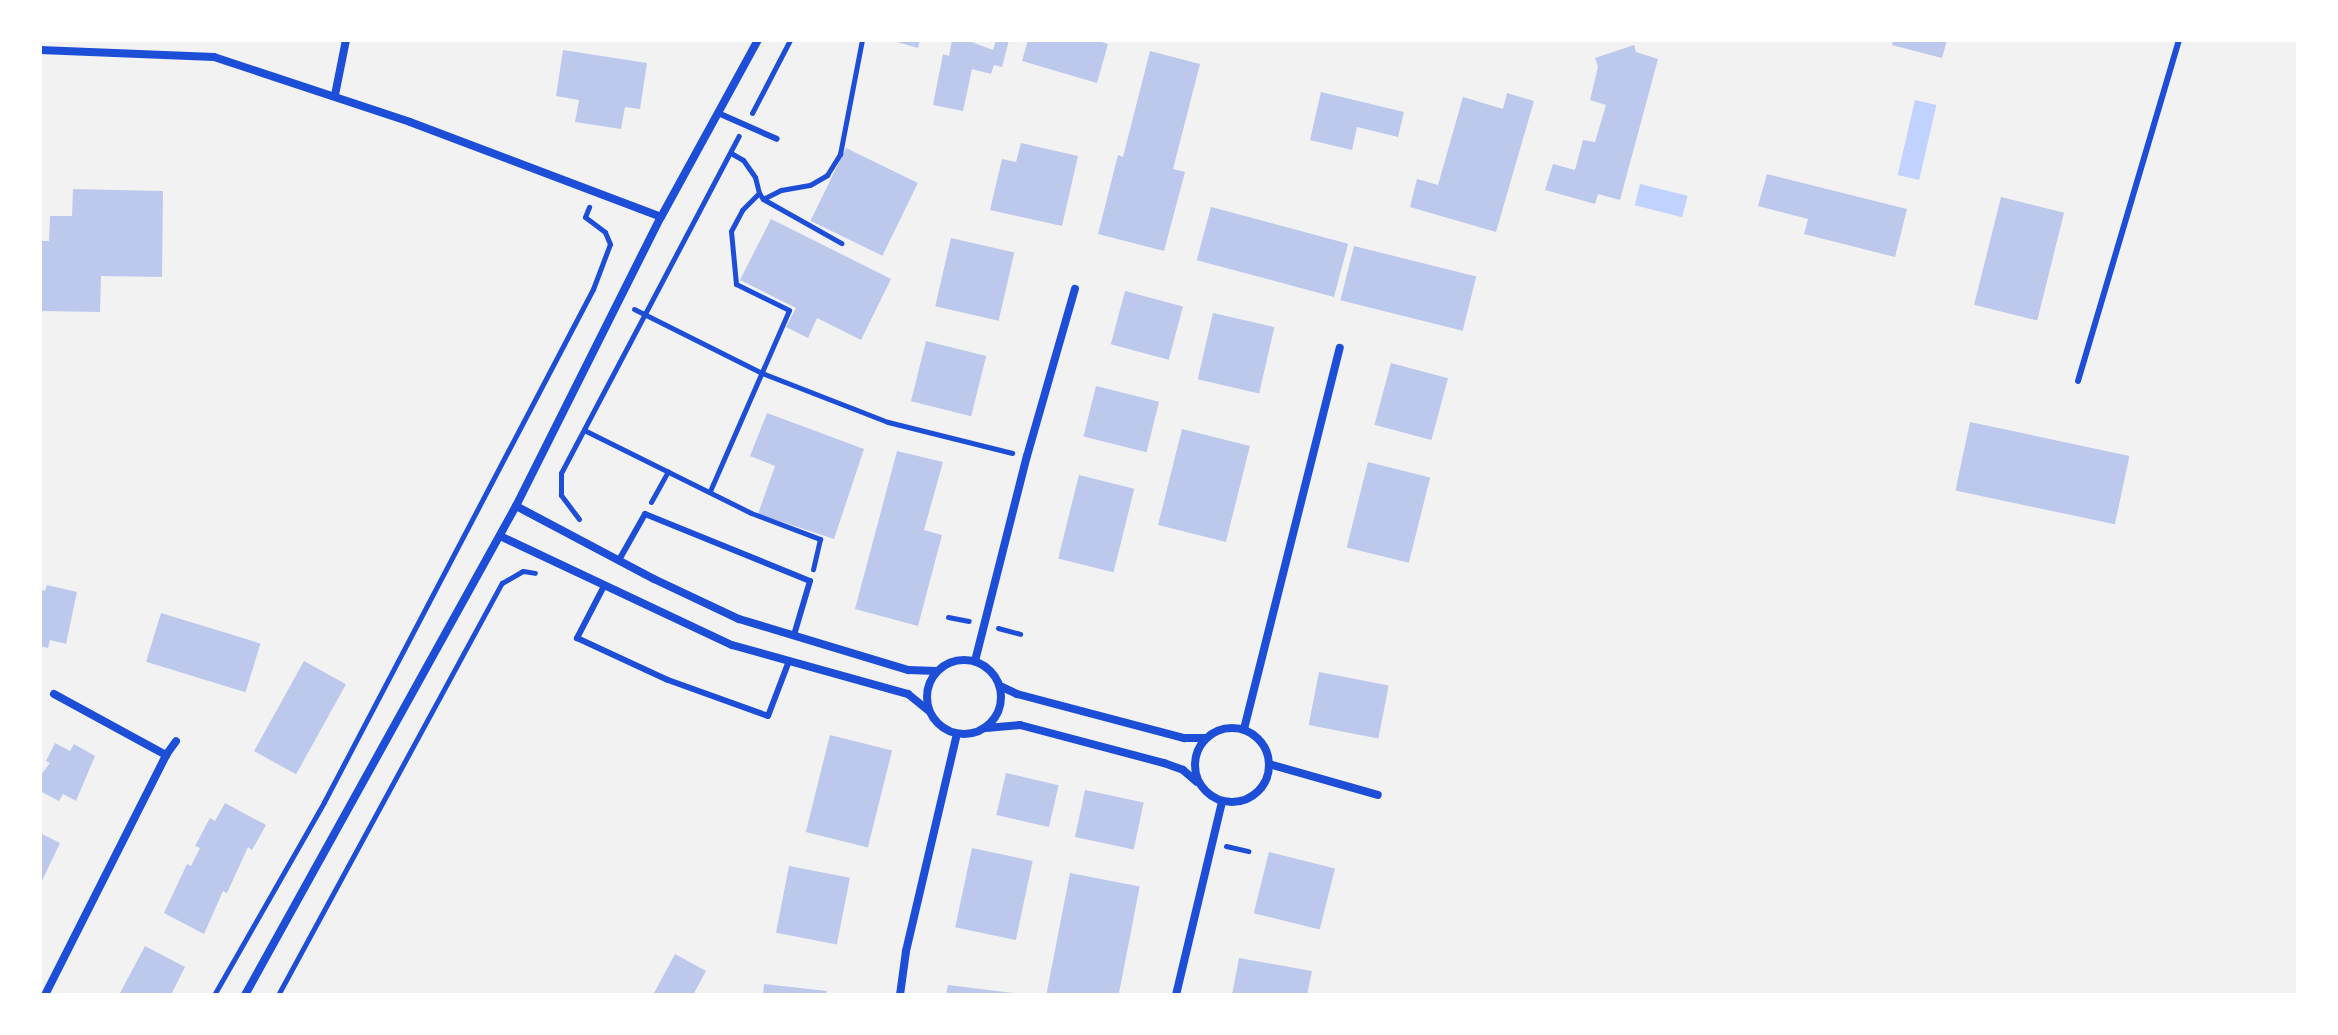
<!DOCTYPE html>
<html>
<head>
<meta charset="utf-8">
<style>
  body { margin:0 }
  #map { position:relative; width:2338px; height:1035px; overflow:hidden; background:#f2f2f2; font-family:Ubuntu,sans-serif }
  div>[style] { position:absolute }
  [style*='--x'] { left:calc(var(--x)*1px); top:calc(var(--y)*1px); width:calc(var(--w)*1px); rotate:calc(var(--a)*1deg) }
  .water>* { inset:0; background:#bfd3fe; transform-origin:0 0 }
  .building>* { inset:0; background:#bdc9ec; transform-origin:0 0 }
  .path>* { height:5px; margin:-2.5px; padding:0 2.5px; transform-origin:2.5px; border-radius:2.5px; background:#1d4ed8 }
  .service>* { height:6px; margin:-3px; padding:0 3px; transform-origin:3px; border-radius:3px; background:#1d4ed8 }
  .minor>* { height:8px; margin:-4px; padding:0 4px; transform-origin:4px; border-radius:4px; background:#1d4ed8 }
  .minor>.ring { margin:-4px; padding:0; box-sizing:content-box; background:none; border:8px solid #1d4ed8; border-radius:50% }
  span { translate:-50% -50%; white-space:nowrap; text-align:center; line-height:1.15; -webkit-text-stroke:7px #fff; paint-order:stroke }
  .frame { position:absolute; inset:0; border:42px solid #fff; pointer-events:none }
</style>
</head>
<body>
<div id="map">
  <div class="water">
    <div style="left:1915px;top:100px;width:22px;height:77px;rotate:13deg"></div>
    <div style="left:1640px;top:184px;width:49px;height:22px;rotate:14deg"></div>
  </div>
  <div class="building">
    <div style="clip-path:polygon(890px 40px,920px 40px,918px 48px)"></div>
    <div style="clip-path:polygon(952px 40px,966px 40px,993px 50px,996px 40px,1009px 40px,1002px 67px,994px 65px,991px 74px,972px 69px,963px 111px,933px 105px,943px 54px,949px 56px)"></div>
    <div style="clip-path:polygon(1028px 40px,1095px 40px,1108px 44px,1097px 83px,1022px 61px)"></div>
    <div style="clip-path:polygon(1893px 40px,1947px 40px,1942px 58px,1892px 45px)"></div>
    <div style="clip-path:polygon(1634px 45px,1636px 52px,1658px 59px,1620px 200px,1598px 194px,1595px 204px,1545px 190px,1553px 164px,1575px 170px,1583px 140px,1595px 142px,1606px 105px,1590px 100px,1598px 67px,1595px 58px)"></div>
    <div style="clip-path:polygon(563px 50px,647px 63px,640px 109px,625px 107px,621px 129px,575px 122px,579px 100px,556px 96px)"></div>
    <div style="clip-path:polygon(1150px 51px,1200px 64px,1173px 169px,1185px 172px,1164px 251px,1098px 234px,1118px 155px,1123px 157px)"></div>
    <div style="clip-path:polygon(1321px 92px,1404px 112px,1398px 137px,1357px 127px,1352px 150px,1310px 140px)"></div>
    <div style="clip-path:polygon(1507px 93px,1534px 101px,1496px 232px,1410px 207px,1417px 179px,1438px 185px,1463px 97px,1503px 109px)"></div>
    <div style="clip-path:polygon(1021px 143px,1078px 156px,1062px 226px,990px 210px,1002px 159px,1016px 162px)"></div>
    <div style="left:846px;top:148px;width:80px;height:81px;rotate:26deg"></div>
    <div style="clip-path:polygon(1767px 174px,1907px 209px,1895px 257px,1804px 234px,1808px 219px,1758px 206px)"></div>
    <div style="clip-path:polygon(73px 189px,163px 191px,162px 277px,101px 276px,100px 312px,40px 311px,40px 241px,49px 241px,50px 216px,72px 216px)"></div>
    <div style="left:2001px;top:197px;width:65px;height:111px;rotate:14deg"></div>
    <div style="left:1211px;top:207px;width:142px;height:55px;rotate:15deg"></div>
    <div style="clip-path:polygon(771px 219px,891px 279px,861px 340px,817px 318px,808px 338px,786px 327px,796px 308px,740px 280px)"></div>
    <div style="left:951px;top:238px;width:65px;height:70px;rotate:13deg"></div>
    <div style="left:1354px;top:246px;width:126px;height:56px;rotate:14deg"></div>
    <div style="left:1125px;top:291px;width:60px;height:55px;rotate:15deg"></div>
    <div style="left:1213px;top:313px;width:63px;height:68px;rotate:13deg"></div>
    <div style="left:926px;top:341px;width:62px;height:62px;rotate:14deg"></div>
    <div style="left:1391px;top:363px;width:59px;height:64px;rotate:15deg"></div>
    <div style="left:1096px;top:386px;width:65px;height:52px;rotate:14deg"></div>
    <div style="clip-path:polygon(767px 413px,864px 449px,834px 539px,758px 514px,775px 466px,750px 456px)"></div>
    <div style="left:1970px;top:422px;width:163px;height:70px;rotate:12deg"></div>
    <div style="left:1182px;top:429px;width:70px;height:99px;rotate:14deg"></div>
    <div style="clip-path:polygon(897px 451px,943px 462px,924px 530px,942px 535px,918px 626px,855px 609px)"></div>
    <div style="left:1368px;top:462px;width:64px;height:88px;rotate:14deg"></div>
    <div style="left:1079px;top:475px;width:57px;height:86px;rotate:14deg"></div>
    <div style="clip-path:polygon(47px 585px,77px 592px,66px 644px,50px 640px,48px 648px,40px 646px,40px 589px,45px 591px)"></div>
    <div style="left:161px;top:613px;width:104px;height:51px;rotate:17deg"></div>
    <div style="left:304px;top:661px;width:48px;height:103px;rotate:29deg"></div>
    <div style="left:1319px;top:672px;width:71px;height:54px;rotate:11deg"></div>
    <div style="left:830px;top:735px;width:64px;height:100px;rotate:14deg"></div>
    <div style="clip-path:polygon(55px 743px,70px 751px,74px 744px,95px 756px,76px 801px,63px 794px,59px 801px,40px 791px,40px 776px,50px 763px,46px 761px)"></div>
    <div style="left:1006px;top:773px;width:54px;height:43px;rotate:13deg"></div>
    <div style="left:1085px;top:790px;width:60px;height:48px;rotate:12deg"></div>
    <div style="clip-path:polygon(225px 803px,266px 825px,252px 850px,248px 847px,227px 893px,223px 891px,204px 934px,164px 913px,187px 864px,191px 866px,200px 848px,195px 846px,210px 818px,215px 821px)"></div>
    <div style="clip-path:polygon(40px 833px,60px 843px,40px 885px)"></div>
    <div style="left:972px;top:848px;width:62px;height:81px;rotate:12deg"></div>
    <div style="left:1269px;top:852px;width:68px;height:63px;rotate:14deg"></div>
    <div style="left:789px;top:866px;width:62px;height:68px;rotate:11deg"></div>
    <div style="left:1070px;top:873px;width:71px;height:125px;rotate:11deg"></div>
    <div style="clip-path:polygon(145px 946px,185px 967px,171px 995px,119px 995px)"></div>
    <div style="clip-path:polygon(675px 954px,706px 971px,693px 995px,653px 995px)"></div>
    <div style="clip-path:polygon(1239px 958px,1312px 971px,1307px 995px,1232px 995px)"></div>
    <div style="clip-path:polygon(764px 984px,827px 991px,826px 995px,763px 995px)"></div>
    <div style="clip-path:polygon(948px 985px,1013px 993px,1013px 995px,946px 995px)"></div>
  </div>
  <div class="path">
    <div style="--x:752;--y:113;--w:82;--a:-62.5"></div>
    <div style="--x:759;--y:193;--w:7;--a:56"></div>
    <div style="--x:763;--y:199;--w:20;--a:-27"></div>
    <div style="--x:781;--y:190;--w:29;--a:-10"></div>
    <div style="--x:810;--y:185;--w:20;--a:-30"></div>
    <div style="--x:827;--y:175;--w:25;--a:-58"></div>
    <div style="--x:840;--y:154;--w:116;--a:-79.1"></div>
    <div style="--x:763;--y:199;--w:90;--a:29.4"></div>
    <div style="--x:634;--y:309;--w:143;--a:26.6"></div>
    <div style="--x:762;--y:373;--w:135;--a:21.3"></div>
    <div style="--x:888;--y:422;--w:128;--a:14"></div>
    <div style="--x:584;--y:430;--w:186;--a:26.4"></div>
    <div style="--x:751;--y:513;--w:74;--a:20.6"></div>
    <div style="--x:820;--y:539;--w:31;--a:103"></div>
    <div style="--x:710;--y:491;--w:197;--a:-66.4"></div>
    <div style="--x:789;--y:310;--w:59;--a:-153.9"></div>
    <div style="--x:736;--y:284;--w:53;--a:-95.4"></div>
    <div style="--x:731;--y:231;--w:24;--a:-62"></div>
    <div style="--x:742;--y:210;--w:24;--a:-45"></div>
    <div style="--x:759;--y:193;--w:16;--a:-104"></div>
    <div style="--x:755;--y:177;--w:21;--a:-125"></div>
    <div style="--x:743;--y:160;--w:14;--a:-150"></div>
    <div style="--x:651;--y:502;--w:35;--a:-61"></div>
    <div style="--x:579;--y:519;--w:30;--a:-127"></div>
    <div style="--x:561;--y:495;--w:22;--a:-90"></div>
    <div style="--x:561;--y:473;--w:381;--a:-62.2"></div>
    <div style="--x:948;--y:617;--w:21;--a:11"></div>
    <div style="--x:998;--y:628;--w:23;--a:15"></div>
    <div style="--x:1226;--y:846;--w:23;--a:13"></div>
    <div style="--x:214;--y:995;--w:222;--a:-60.3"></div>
    <div style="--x:324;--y:802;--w:579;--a:-62.33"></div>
    <div style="--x:593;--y:289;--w:48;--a:-69.3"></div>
    <div style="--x:610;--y:244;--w:13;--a:-113"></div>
    <div style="--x:605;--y:232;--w:25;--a:-143"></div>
    <div style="--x:585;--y:217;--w:11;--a:-68"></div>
    <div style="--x:278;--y:995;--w:469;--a:-61.5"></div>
    <div style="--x:502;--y:583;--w:24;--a:-30"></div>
    <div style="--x:523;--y:571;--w:12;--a:9"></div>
  </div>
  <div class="service">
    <div style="--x:718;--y:113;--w:64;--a:23.8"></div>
    <div style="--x:2078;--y:381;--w:356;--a:-73.5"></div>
    <div style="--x:619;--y:560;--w:53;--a:-60.5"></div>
    <div style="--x:645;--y:514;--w:178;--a:22.1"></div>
    <div style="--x:810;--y:581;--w:56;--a:106.5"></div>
    <div style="--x:604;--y:586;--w:59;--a:117.4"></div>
    <div style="--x:577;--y:638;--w:100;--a:24.8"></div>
    <div style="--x:668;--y:680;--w:106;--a:19.8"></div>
    <div style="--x:768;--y:716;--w:59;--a:-69.1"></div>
  </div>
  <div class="minor">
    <div style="--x:40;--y:50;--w:174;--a:2.3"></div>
    <div style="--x:214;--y:57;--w:206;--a:18.3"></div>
    <div style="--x:410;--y:122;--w:268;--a:20.7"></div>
    <div style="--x:335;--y:95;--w:56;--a:-78.7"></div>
    <div style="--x:516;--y:506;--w:156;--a:27.9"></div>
    <div style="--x:654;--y:579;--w:94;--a:25.2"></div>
    <div style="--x:739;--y:619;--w:177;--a:16.8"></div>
    <div style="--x:908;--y:670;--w:29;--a:2"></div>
    <div style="--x:500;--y:536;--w:256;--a:25.2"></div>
    <div style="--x:732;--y:645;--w:183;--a:15.6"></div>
    <div style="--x:908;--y:694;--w:27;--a:39"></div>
    <div class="ring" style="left:927px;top:660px;width:66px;height:66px"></div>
    <div style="--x:975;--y:661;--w:211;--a:-75.8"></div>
    <div style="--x:1027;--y:456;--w:174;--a:-74"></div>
    <div style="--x:1000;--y:686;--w:19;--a:25"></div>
    <div style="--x:1017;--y:694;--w:173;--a:14.8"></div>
    <div style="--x:1184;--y:738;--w:22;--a:0"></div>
    <div style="--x:54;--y:694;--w:128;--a:28.6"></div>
    <div class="ring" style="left:1195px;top:728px;width:66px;height:66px"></div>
    <div style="--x:986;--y:728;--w:34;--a:-5"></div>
    <div style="--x:1020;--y:725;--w:149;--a:14.8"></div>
    <div style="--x:1164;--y:763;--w:20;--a:20"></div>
    <div style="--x:1183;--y:770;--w:18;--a:41"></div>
    <div style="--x:1244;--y:729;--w:393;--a:-75.9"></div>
    <div style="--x:1269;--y:764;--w:113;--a:15.9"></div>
    <div style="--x:45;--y:995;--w:269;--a:-63.2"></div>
    <div style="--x:166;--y:755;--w:17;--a:-54"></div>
    <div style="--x:245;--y:995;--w:559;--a:-61.01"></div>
    <div style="--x:516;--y:506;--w:323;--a:-63.4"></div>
    <div style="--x:661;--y:217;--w:202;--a:-61.3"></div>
    <div style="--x:900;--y:995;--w:44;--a:-82.2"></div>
    <div style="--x:906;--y:951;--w:223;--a:-76.8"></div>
    <div style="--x:1176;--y:995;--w:198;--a:-76.6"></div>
  </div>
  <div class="frame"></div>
</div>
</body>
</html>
